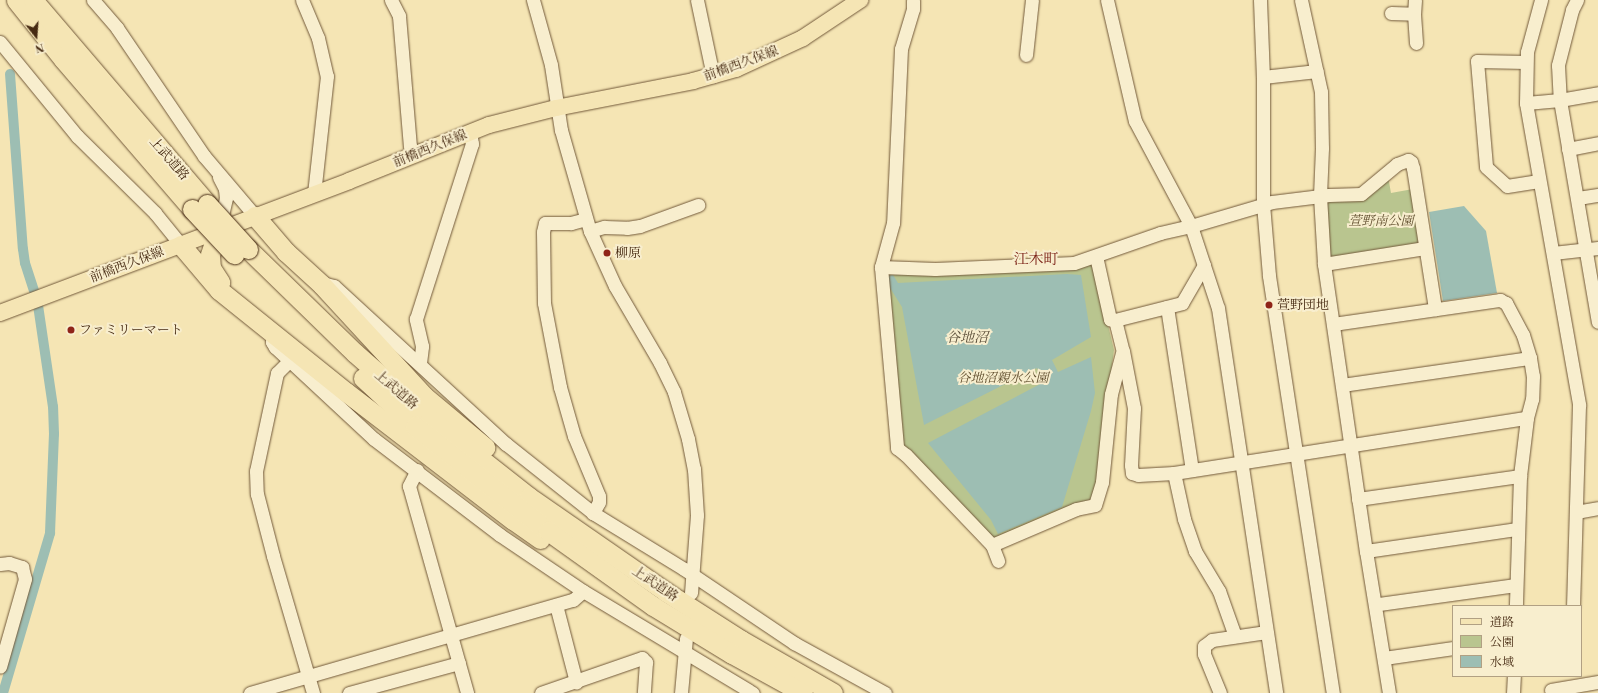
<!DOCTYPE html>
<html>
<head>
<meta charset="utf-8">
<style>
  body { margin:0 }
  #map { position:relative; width:1598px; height:693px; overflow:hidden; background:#f5e5b4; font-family:"Libre Bodoni","Noto Serif JP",serif }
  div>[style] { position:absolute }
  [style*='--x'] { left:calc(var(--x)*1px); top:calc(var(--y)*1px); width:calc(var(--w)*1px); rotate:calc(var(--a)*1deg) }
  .green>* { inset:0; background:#b9c58f }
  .water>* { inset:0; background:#9dbeb3 }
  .canal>* { height:10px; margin:-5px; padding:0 5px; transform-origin:5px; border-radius:5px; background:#9dbeb3 }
  .roads { filter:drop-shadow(0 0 1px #72593a) drop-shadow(0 0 1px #72593a) }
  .minor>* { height:13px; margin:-6.5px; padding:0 6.5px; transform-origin:6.5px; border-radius:6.5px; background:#f8eece }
  .major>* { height:16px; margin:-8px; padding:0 8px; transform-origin:8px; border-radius:8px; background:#f5e5b4 }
  .highway>* { height:19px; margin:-9.5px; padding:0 9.5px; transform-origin:9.5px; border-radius:9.5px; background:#f5e5b4 }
  .bridges { filter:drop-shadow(0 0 1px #462a12) drop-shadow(0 0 1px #462a12) }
  .highway-bridge>* { height:19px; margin:-9.5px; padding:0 9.5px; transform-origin:9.5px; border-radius:9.5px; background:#f5e5b4 }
  .dots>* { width:11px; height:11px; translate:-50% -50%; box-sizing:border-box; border:2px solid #f8eece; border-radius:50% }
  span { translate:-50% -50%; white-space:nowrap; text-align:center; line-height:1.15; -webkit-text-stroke:4px #f8eece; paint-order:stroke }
  .street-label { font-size:13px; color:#462a12 }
  .park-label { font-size:13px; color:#635131; font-style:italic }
  .poi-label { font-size:13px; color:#462a12 }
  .left { translate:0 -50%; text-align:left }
  .water-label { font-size:14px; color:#5c4f3a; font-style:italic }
  .quarter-label { font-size:15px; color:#7a1f14 }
  .legend { position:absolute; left:1452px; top:605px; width:130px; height:72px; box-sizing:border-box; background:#f8eece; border:1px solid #b1a083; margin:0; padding:5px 7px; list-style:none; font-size:12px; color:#462a12 }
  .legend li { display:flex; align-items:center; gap:8px; height:20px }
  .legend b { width:20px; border:1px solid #b1a083 }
  .north { position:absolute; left:16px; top:16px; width:40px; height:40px; -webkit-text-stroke:3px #f8eece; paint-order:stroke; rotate:163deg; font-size:11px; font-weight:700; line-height:16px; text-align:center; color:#462a12 }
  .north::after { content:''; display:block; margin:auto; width:14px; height:18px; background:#462a12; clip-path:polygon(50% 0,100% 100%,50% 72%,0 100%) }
</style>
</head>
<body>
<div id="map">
  <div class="green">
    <div style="clip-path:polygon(1388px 176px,1391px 193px,1413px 189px,1421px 239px,1418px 245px,1334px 259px,1326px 254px,1324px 202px,1327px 198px,1361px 199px)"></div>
    <div style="clip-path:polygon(1093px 262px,1114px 350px,1097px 482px,1090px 501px,994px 539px,904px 448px,899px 436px,885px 273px)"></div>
  </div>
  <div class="water">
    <div style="clip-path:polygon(1464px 206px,1486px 231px,1497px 293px,1443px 301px,1429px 212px)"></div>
    <div style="clip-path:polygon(1067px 274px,1081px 275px,1091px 337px,1052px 360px,1058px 372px,1091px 357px,1095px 393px,1091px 411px,1062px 507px,998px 534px,991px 520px,928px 443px,1044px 382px,1037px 368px,924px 425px,902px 307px,887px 283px,885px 276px,893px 275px,898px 283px)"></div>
  </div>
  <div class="canal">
    <div style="--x:10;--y:74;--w:175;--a:85.8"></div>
    <div style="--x:23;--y:249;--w:14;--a:82"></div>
    <div style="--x:25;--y:263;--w:29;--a:72"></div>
    <div style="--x:3;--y:693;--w:167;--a:-73.6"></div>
    <div style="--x:50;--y:533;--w:99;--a:-87.7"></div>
    <div style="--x:54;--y:434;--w:27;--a:-92"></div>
    <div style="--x:53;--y:407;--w:103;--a:-98.4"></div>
  </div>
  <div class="roads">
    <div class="minor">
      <div style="--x:93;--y:0;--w:37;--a:49"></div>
      <div style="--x:117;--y:28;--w:155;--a:55.8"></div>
      <div style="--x:204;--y:156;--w:79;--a:49.6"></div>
      <div style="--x:302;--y:0;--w:41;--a:67.2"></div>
      <div style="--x:318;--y:38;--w:39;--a:77"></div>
      <div style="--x:327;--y:76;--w:119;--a:96.3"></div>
      <div style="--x:391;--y:0;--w:18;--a:63"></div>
      <div style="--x:399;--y:16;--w:130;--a:85.2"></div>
      <div style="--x:410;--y:146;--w:10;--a:73"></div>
      <div style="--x:533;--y:0;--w:67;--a:74.5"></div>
      <div style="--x:551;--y:65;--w:66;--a:81.3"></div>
      <div style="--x:561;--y:130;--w:105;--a:74"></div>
      <div style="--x:590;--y:231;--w:60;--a:65.6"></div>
      <div style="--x:615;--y:286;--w:89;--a:59.7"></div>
      <div style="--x:660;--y:363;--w:32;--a:64"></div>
      <div style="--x:674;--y:392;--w:49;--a:73.4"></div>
      <div style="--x:688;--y:439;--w:31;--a:79"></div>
      <div style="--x:694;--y:469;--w:46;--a:86.3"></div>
      <div style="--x:697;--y:515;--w:78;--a:94.4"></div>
      <div style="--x:697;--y:0;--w:78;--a:78.1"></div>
      <div style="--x:913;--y:0;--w:9;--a:90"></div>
      <div style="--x:913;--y:9;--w:42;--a:106.7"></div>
      <div style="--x:901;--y:49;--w:174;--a:92.6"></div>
      <div style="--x:893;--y:223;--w:46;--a:105.3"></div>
      <div style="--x:881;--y:267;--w:182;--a:84.9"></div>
      <div style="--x:897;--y:448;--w:11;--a:38"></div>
      <div style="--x:906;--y:455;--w:124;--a:46.3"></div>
      <div style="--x:992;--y:545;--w:17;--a:69"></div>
      <div style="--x:1107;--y:0;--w:124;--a:77"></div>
      <div style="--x:1135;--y:121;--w:119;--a:61.9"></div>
      <div style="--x:1191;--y:226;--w:86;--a:71.8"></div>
      <div style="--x:1218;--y:308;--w:389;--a:81.4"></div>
      <div style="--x:1260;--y:0;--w:77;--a:87.8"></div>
      <div style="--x:1263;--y:77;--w:127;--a:90"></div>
      <div style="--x:1263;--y:204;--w:72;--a:85.2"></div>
      <div style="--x:1269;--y:276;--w:422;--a:81.3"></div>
      <div style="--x:1301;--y:0;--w:94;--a:77.7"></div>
      <div style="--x:1321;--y:92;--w:56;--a:89"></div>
      <div style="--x:1322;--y:148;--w:48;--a:92.4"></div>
      <div style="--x:1320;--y:196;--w:68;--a:86.6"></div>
      <div style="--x:1324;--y:264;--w:290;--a:81.7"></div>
      <div style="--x:1366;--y:551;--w:144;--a:80.8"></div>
      <div style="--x:1415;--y:0;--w:14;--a:94"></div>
      <div style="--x:1414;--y:14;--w:29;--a:86"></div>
      <div style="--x:1541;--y:0;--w:54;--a:105.1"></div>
      <div style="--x:1527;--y:52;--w:51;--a:91.1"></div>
      <div style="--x:1526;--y:103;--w:307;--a:80"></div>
      <div style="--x:1579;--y:405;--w:201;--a:91.7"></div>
      <div style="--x:1577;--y:0;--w:11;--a:117"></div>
      <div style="--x:1572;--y:10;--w:57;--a:104.3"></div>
      <div style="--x:1558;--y:65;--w:35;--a:87"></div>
      <div style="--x:1560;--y:100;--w:225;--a:80.3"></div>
      <div style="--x:1391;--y:13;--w:23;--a:2"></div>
      <div style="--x:0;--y:42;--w:122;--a:50.7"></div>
      <div style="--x:77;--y:136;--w:110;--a:44.6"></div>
      <div style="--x:155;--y:213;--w:41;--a:50.9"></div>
      <div style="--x:1026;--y:55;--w:55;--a:-83.8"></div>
      <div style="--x:1526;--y:62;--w:49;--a:-178.8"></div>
      <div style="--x:1477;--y:61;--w:106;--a:85.1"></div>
      <div style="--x:1486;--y:167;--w:28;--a:42"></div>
      <div style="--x:1507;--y:186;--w:32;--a:-9"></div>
      <div style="--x:1263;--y:77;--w:54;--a:-6.3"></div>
      <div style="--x:1526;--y:103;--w:34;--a:-5"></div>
      <div style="--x:1560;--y:100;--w:39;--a:-10"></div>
      <div style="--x:1568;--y:149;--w:31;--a:-11"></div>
      <div style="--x:219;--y:177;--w:13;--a:63"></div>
      <div style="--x:225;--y:189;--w:9;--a:84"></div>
      <div style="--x:226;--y:198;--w:28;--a:103"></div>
      <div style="--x:1578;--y:198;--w:20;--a:-9"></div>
      <div style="--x:586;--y:219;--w:16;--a:165"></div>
      <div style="--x:571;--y:223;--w:26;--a:180"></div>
      <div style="--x:545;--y:223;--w:9;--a:103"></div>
      <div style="--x:543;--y:232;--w:71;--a:89.2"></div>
      <div style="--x:544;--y:303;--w:86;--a:79.2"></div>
      <div style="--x:560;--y:387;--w:51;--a:74.1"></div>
      <div style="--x:574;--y:436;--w:65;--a:67.4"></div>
      <div style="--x:599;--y:496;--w:6;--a:90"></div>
      <div style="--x:599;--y:502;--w:13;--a:119"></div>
      <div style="--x:590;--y:231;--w:15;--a:-16"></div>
      <div style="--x:604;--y:227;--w:23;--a:2"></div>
      <div style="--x:627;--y:228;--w:13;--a:-9"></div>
      <div style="--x:640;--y:226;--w:62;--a:-19.9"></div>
      <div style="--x:1553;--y:253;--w:45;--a:-6.3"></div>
      <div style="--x:1096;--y:256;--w:65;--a:77.5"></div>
      <div style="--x:1110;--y:319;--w:5;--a:11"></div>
      <div style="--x:1115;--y:320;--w:69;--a:-14.2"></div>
      <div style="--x:1182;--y:303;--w:44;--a:-59.9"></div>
      <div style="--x:1324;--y:264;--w:102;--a:-9"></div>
      <div style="--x:881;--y:267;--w:54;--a:2.1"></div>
      <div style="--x:935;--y:269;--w:139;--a:-2.5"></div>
      <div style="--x:1074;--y:263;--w:91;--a:-19.2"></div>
      <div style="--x:1160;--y:233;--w:32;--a:-13"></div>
      <div style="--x:1191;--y:226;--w:84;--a:-16.5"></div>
      <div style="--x:1272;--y:202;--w:57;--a:-7"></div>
      <div style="--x:1329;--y:195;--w:32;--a:-2"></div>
      <div style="--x:1361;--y:194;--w:47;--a:-39.8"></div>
      <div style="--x:1397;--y:164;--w:12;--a:-20"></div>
      <div style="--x:1408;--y:160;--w:4;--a:34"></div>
      <div style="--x:1411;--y:162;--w:6;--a:72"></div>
      <div style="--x:1413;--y:168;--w:143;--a:81.1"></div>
      <div style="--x:326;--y:284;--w:8;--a:14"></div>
      <div style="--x:334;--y:286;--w:234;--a:42.6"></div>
      <div style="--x:506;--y:444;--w:111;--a:38.4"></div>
      <div style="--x:593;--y:513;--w:107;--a:31.6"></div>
      <div style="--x:684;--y:569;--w:133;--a:33.9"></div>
      <div style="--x:794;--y:643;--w:104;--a:28.8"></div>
      <div style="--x:1167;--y:307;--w:165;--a:81.3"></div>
      <div style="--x:1115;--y:320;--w:32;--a:76"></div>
      <div style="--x:1123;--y:351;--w:58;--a:79.1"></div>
      <div style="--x:1134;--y:408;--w:57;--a:93"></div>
      <div style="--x:1131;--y:465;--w:8;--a:83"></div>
      <div style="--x:1132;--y:473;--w:6;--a:18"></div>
      <div style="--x:1138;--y:475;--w:36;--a:-3"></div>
      <div style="--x:1174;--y:473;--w:357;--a:-8.9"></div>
      <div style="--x:1333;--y:324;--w:169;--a:-8.2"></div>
      <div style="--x:1500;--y:300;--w:7;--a:27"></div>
      <div style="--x:1506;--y:303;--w:36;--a:62"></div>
      <div style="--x:1523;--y:335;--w:24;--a:73"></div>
      <div style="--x:1530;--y:358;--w:18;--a:81"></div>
      <div style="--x:1533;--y:376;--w:23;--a:92"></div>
      <div style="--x:1532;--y:399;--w:20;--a:105"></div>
      <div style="--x:1527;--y:418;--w:58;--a:96.9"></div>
      <div style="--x:1520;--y:476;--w:130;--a:91.8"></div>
      <div style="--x:273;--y:333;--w:9;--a:96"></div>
      <div style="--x:272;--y:342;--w:6;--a:59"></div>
      <div style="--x:275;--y:347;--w:135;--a:42.9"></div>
      <div style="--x:374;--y:439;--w:158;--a:37.3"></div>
      <div style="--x:500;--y:535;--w:100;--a:34"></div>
      <div style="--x:583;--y:591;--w:198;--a:31"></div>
      <div style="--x:289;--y:361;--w:17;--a:135"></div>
      <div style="--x:277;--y:373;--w:100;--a:102.1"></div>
      <div style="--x:256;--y:471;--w:23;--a:88"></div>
      <div style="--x:257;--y:494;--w:64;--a:75.5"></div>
      <div style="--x:273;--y:556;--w:143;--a:73.7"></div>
      <div style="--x:420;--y:363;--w:17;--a:-83"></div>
      <div style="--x:422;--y:346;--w:28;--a:-103"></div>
      <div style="--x:416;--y:319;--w:184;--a:-72.3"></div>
      <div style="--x:472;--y:144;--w:12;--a:-99"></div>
      <div style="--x:1342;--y:385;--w:190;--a:-8.2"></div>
      <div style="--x:417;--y:470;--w:18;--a:117"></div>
      <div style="--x:409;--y:486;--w:215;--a:74.3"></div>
      <div style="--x:1174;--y:473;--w:47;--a:77.7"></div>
      <div style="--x:1184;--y:519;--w:34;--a:71"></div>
      <div style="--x:1195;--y:551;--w:47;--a:59"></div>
      <div style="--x:1219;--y:591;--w:48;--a:70.4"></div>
      <div style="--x:1358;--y:499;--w:164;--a:-8.1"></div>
      <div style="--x:1576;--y:512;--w:22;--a:-10"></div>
      <div style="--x:992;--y:545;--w:91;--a:-23.2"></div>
      <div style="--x:1076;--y:509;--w:19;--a:-12"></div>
      <div style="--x:1095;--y:505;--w:24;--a:-73"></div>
      <div style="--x:1102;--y:482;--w:88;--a:-84.2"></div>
      <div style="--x:1111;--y:394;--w:42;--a:-75"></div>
      <div style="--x:1366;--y:551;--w:153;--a:-8.3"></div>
      <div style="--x:0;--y:564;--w:9;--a:-6"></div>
      <div style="--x:9;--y:563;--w:14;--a:17"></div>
      <div style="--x:22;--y:567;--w:12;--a:76"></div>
      <div style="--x:25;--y:579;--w:91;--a:105.9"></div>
      <div style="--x:1379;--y:604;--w:138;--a:-7.9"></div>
      <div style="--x:556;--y:605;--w:80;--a:75.4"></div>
      <div style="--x:1384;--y:658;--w:70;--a:-8.2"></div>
      <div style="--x:1551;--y:690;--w:48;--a:-9.7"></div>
      <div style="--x:250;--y:693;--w:336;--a:-16.1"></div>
      <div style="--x:573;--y:600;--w:13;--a:-42"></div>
      <div style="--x:349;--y:693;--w:114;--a:-15.3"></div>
      <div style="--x:541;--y:693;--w:107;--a:-19.1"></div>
      <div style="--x:642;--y:658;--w:6;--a:45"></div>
      <div style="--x:646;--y:662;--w:31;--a:94"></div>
      <div style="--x:681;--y:693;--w:55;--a:-84.8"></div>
      <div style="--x:1220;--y:693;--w:42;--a:-112.3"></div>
      <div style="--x:1204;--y:654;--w:8;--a:-90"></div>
      <div style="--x:1204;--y:646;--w:10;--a:-37"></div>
      <div style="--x:1212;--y:640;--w:55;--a:-8.4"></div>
      <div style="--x:1513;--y:693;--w:17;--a:-87"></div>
    </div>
    <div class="major">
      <div style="--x:0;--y:313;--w:373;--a:-20.7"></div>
      <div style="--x:349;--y:181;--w:151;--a:-21.8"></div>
      <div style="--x:489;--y:125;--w:69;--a:-14.2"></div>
      <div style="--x:556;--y:108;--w:140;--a:-11.1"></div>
      <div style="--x:693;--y:81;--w:45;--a:-15.6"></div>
      <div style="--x:736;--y:69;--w:74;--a:-24.8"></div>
      <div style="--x:803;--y:38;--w:69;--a:-33.7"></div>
    </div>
    <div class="highway">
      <div style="--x:16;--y:0;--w:75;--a:51.5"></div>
      <div style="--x:63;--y:59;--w:198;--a:49.3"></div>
      <div style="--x:33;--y:0;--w:268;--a:49.5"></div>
      <div style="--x:255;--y:216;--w:48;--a:49.3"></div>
      <div style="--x:286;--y:252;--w:49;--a:42.5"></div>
      <div style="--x:322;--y:285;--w:151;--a:47.4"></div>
      <div style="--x:424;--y:396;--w:80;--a:39.9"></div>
      <div style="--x:218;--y:230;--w:26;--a:108"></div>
      <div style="--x:210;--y:255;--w:13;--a:86"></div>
      <div style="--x:211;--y:268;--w:17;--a:57"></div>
      <div style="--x:181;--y:245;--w:59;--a:49.8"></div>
      <div style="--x:219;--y:290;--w:163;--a:38.8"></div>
      <div style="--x:346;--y:392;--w:210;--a:37.5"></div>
      <div style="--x:513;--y:520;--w:33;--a:35"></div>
      <div style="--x:248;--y:249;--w:149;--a:44.2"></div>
      <div style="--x:355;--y:353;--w:100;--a:41.3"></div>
      <div style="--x:430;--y:419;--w:126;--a:38.2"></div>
      <div style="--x:529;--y:497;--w:167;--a:34.7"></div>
      <div style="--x:666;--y:592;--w:89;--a:32.6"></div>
      <div style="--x:741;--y:640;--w:106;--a:29.9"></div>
      <div style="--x:363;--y:378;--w:71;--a:42.7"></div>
      <div style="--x:415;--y:426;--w:169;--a:38.3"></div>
      <div style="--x:548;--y:531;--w:129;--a:35.5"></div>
      <div style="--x:653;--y:606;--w:92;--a:31.3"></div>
      <div style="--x:732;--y:654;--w:81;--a:28.8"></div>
    </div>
  </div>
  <div class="bridges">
    <div class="highway-bridge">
      <div style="--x:207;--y:204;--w:61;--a:47.7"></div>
      <div style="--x:192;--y:209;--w:62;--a:47"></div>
    </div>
  </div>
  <div class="dots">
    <div style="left:607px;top:253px;background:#8f2418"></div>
    <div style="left:1269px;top:305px;background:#8f2418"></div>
    <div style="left:71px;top:330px;background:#8f2418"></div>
  </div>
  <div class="street-label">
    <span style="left:741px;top:64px;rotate:-20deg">前橋西久保線</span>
    <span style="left:430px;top:149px;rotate:-22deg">前橋西久保線</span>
    <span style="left:169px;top:159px;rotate:49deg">上武道路</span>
    <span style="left:127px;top:265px;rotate:-21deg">前橋西久保線</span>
    <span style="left:396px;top:390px;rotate:41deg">上武道路</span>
    <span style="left:655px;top:584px;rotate:34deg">上武道路</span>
  </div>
  <div class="park-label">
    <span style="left:1381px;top:221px">萱野南公園</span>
    <span style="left:1003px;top:378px">谷地沼親水公園</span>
  </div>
  <div class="poi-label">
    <span class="left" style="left:615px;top:253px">柳原</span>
    <span class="left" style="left:1277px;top:305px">萱野団地</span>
    <span class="left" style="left:79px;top:330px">ファミリーマート</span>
  </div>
  <div class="water-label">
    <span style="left:967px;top:338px">谷地沼</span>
  </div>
  <div class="quarter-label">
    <span style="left:1036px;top:260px">江木町</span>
  </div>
  <ul class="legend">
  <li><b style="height:5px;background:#f5e5b4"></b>道路</li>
  <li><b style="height:11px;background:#b9c58f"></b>公園</li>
  <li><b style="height:11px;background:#9dbeb3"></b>水域</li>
  </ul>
  <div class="north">N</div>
</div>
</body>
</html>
